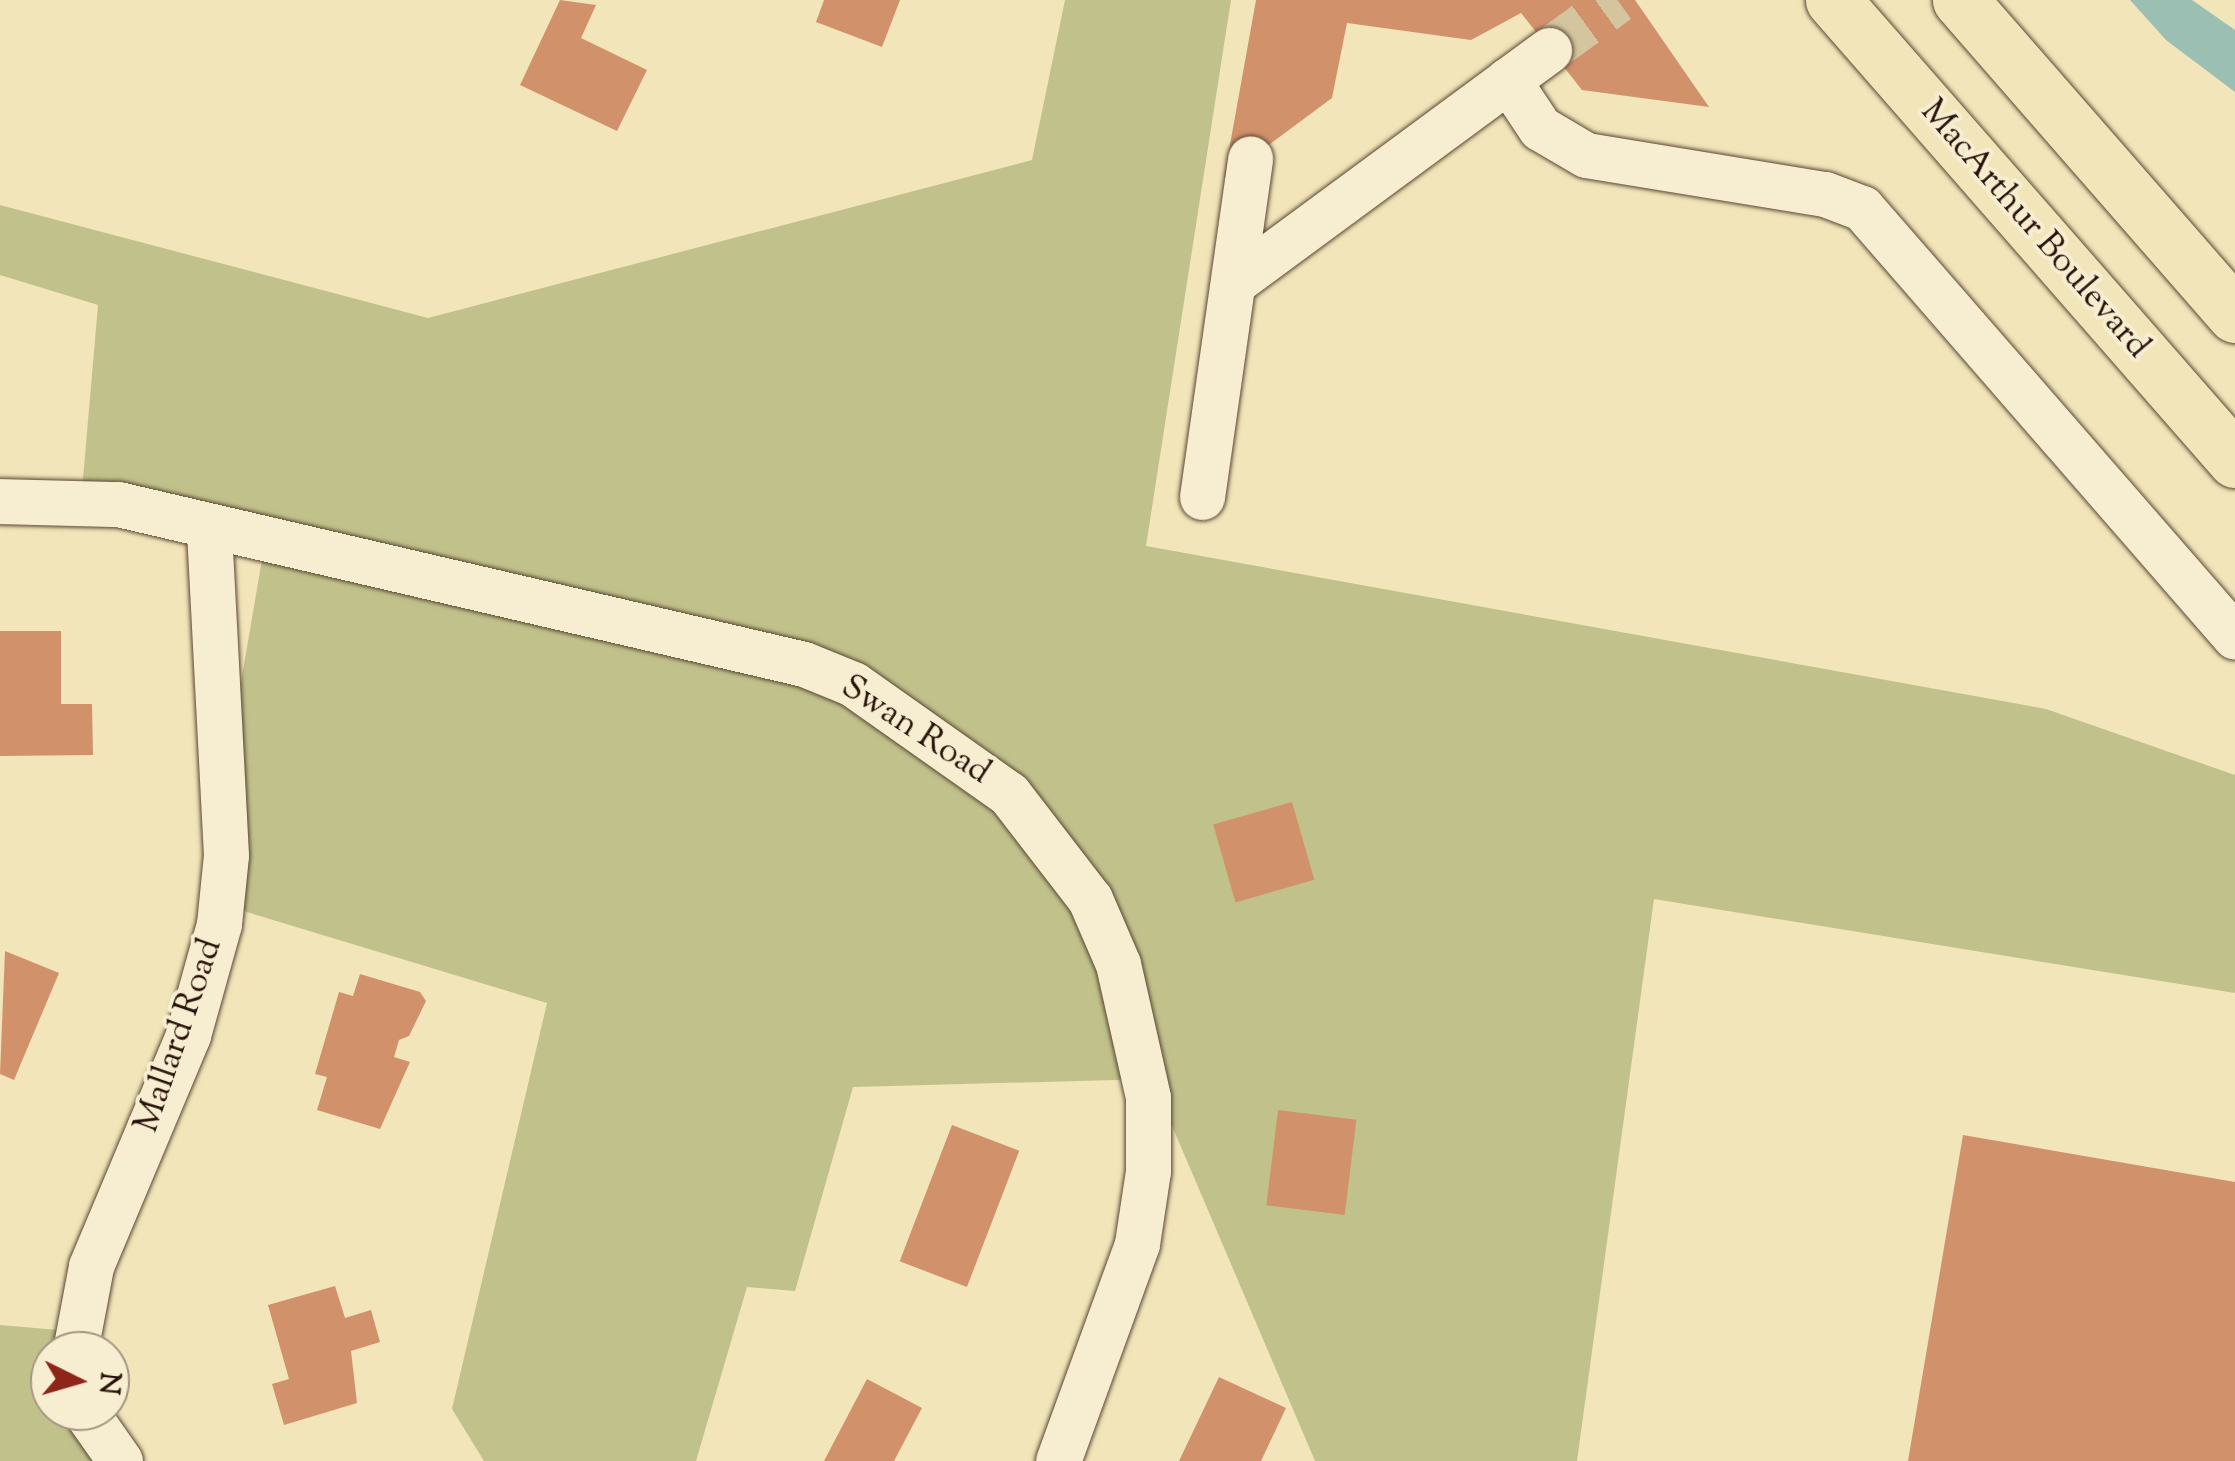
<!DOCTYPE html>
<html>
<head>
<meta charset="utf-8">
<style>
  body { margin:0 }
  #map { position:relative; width:2235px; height:1461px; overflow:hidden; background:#f2e5b9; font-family:"Sorts Mill Goudy",serif }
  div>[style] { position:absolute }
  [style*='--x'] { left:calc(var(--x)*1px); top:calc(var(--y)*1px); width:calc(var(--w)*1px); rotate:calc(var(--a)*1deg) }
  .green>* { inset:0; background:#c1c28b }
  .water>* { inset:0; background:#9bbfb3 }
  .building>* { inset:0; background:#d1926b; transform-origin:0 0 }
  .minor-tunnel>* { height:45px; margin-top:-22.5px; transform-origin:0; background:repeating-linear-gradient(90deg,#d4c59e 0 45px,transparent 0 67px) }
  .roads { filter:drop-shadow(0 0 2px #5a4734) drop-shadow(0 0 2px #5a4734) }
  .minor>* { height:45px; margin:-22.5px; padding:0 22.5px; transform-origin:22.5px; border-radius:22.5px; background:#f7eed2 }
  .major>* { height:55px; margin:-27.5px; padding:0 27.5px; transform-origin:27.5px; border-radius:27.5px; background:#f2e5b9 }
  span { translate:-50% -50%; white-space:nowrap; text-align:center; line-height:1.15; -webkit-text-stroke:8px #f7eed2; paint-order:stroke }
  .street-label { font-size:35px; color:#281208 }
  .north { position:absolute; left:30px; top:1331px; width:100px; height:100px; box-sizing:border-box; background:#f7eed2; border:2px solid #a49681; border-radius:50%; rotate:95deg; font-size:28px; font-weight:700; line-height:40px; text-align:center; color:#281208 }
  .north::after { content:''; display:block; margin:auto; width:35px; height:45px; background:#8f2418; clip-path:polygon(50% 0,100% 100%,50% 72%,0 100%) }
</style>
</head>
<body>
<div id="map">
  <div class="green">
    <div style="clip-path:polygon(1065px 0,1231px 0,1146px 546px,2046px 709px,2235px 775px,2235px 993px,1654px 899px,1577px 1461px,1315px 1461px,1152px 1079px,853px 1087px,795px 1291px,747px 1287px,696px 1461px,484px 1461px,452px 1409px,547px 1003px,204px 899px,267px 530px,82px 490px,98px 305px,0 275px,0 205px,428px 318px,1032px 160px)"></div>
    <div style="clip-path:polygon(0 1325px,58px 1330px,63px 1351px,50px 1351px,50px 1411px,77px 1411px,107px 1461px,0 1461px)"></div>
  </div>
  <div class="water">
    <div style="clip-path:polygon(2130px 0,2192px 0,2235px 30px,2235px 92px,2166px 40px)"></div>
  </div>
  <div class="building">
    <div style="clip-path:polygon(560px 0,596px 5px,581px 38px,647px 70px,617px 131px,520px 85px)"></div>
    <div style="clip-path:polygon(824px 0,900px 0,882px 47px,816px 22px)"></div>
    <div style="clip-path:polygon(1256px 0,1635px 0,1709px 107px,1582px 90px,1521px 13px,1471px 40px,1347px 23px,1332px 98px,1224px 178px)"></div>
    <div style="clip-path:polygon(0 631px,61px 631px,61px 704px,92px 704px,93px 755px,0 756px)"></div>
    <div style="left:1292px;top:802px;width:81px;height:82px;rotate:74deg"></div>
    <div style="clip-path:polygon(5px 951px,59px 973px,14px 1080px,0 1074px)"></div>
    <div style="clip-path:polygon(360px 974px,420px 992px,426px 1001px,409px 1036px,399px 1040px,394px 1057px,410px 1062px,380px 1129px,317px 1110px,327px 1077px,315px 1074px,339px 992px,353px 996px)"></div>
    <div style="left:1278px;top:1110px;width:79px;height:96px;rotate:7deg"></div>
    <div style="left:952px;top:1125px;width:72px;height:146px;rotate:21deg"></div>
    <div style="clip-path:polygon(1963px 1135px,2235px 1182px,2235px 1461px,1908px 1461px)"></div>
    <div style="clip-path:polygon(335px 1286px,345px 1318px,371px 1310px,380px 1342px,351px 1351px,357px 1403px,284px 1425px,272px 1384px,289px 1379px,268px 1305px)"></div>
    <div style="clip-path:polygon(1219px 1377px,1286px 1408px,1261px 1461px,1179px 1461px)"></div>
    <div style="clip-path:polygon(867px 1379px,922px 1408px,894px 1461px,824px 1461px)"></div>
  </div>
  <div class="minor-tunnel">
    <div style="--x:1549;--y:50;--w:85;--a:-35.9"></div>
  </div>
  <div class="roads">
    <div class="minor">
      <div style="--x:1508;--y:80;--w:51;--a:-36.2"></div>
      <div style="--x:1233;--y:283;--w:342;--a:-36.4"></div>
      <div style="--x:1508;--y:80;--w:58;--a:56.3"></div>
      <div style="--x:1540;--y:128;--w:53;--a:30.4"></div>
      <div style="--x:1586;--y:155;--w:242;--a:9.3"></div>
      <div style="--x:1825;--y:194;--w:40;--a:21"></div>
      <div style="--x:1862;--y:208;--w:568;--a:48.99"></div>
      <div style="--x:1202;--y:497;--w:342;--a:-81.9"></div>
      <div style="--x:0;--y:501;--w:118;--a:1.5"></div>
      <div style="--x:118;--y:504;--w:704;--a:13.13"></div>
      <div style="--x:804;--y:664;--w:53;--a:22.2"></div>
      <div style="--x:853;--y:684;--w:191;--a:35.2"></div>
      <div style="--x:1009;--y:794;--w:133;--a:52.4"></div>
      <div style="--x:1090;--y:899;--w:71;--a:66.7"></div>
      <div style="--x:1118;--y:964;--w:136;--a:77.3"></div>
      <div style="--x:1148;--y:1097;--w:74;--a:90"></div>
      <div style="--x:1148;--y:1171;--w:74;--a:98.6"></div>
      <div style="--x:1137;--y:1244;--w:231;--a:110"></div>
      <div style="--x:75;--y:1351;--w:86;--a:-79.3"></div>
      <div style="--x:91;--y:1266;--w:251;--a:-67.2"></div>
      <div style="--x:188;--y:1035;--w:115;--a:-74.4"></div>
      <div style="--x:219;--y:924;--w:69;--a:-84.2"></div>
      <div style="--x:226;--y:855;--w:325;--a:-93"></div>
      <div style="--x:85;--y:1411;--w:61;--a:55"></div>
    </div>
    <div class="major">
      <div style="--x:1833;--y:0;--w:611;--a:48.85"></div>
      <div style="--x:1960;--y:0;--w:418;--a:48.9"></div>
    </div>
  </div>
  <div class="street-label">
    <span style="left:2034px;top:230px;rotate:49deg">MacArthur Boulevard</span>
    <span style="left:915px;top:731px;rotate:33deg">Swan Road</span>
    <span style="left:180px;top:1036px;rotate:-71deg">Mallard Road</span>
  </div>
  <div class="north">N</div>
</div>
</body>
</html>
